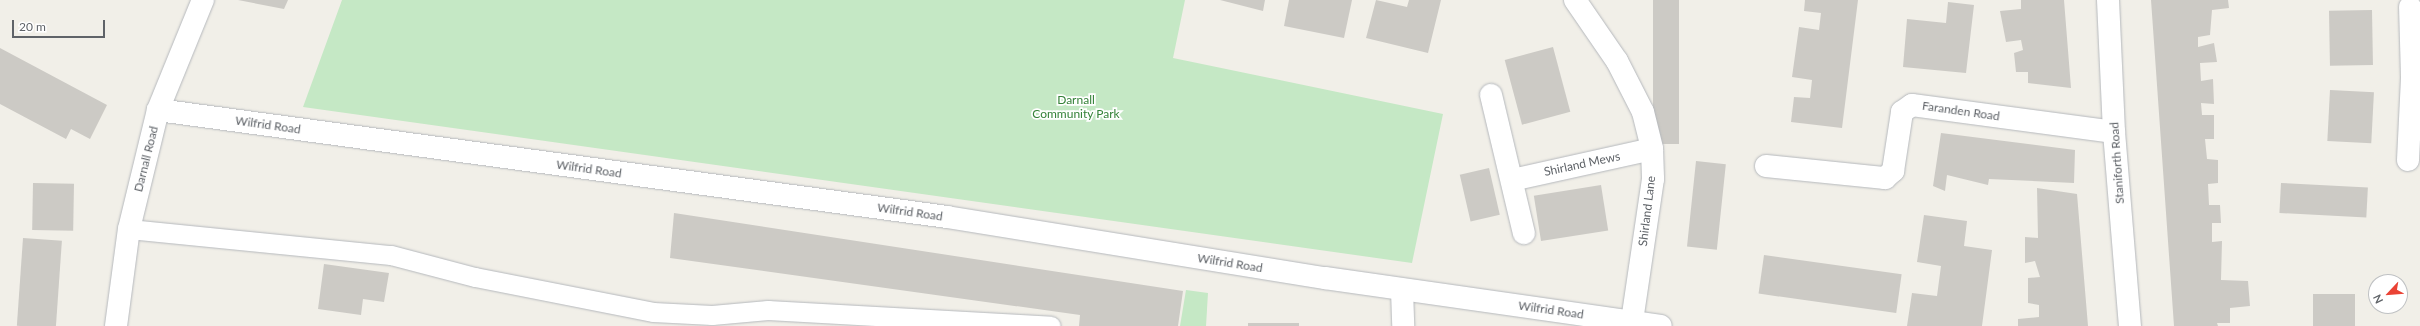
<!DOCTYPE html>
<html>
<head>
<meta charset="utf-8">
<style>
  body { margin:0 }
  #map { position:relative; width:2420px; height:326px; overflow:hidden; background:#f1efe8; font-family:Lato,sans-serif }
  div>[style] { position:absolute }
  [style*='--x'] { left:calc(var(--x)*1px); top:calc(var(--y)*1px); width:calc(var(--w)*1px); rotate:calc(var(--a)*1deg) }
  .green>* { inset:0; background:#c5e8c5 }
  .building>* { inset:0; background:#cccac5; transform-origin:0 0 }
  .roads { filter:drop-shadow(0 0 1px #b5b8bc) drop-shadow(0 0 1px #b5b8bc) }
  .service>* { height:19px; margin:-9.5px; padding:0 9.5px; transform-origin:9.5px; border-radius:9.5px; background:#fff }
  .minor>* { height:22px; margin:-11px; padding:0 11px; transform-origin:11px; border-radius:11px; background:#fff }
  .secondary>* { height:22px; margin:-11px; padding:0 11px; transform-origin:11px; border-radius:11px; background:#fff }
  span { translate:-50% -50%; white-space:nowrap; text-align:center; line-height:1.15; -webkit-text-stroke:3.5px #fff; paint-order:stroke }
  .park-label { font-size:12px; color:#348238 }
  .street-label { font-size:12px; color:#5f6368 }
  .north { position:absolute; left:2368px; top:274px; width:40px; height:40px; box-sizing:border-box; background:#fff; border:1px solid #bfc1c3; border-radius:50%; rotate:244deg; font-size:11px; font-weight:700; line-height:16px; text-align:center; color:#5f6368 }
  .north::after { content:''; display:block; margin:auto; width:14px; height:18px; background:#ea4335; clip-path:polygon(50% 0,100% 100%,50% 72%,0 100%) }
  .scale { position:absolute; left:12px; top:20px; width:93px; height:18px; box-sizing:border-box; border:2px solid #5f6368; border-top:0; padding-left:5px; font-size:12px; line-height:14px; white-space:nowrap; color:#5f6368; -webkit-text-stroke:3px #fff; paint-order:stroke }
</style>
</head>
<body>
<div id="map">
  <div class="green">
    <div style="clip-path:polygon(342px 0,1185px 0,1173px 58px,1443px 114px,1412px 263px,303px 107px)"></div>
    <div style="clip-path:polygon(1186px 290px,1208px 293px,1206px 326px,1180px 326px)"></div>
  </div>
  <div class="building">
    <div style="clip-path:polygon(238px 0,288px 0,284px 9px)"></div>
    <div style="clip-path:polygon(1220px 0,1265px 0,1263px 11px)"></div>
    <div style="clip-path:polygon(1289px 0,1352px 0,1344px 38px,1284px 26px)"></div>
    <div style="clip-path:polygon(1376px 0,1407px 7px,1409px 0,1441px 0,1428px 53px,1366px 38px)"></div>
    <div style="left:1653px;top:0;width:26px;height:144px"></div>
    <div style="clip-path:polygon(1805px 0,1858px 0,1842px 128px,1791px 122px,1794px 97px,1810px 98px,1812px 80px,1792px 77px,1799px 27px,1819px 30px,1821px 13px,1804px 11px)"></div>
    <div style="clip-path:polygon(2021px 0,2064px 0,2071px 88px,2028px 83px,2028px 72px,2016px 72px,2014px 53px,2023px 50px,2021px 40px,2006px 42px,2000px 11px,2021px 9px)"></div>
    <div style="clip-path:polygon(2151px 0,2228px 0,2229px 8px,2212px 10px,2210px 35px,2198px 37px,2198px 47px,2214px 43px,2217px 62px,2200px 63px,2201px 81px,2213px 79px,2214px 104px,2201px 103px,2202px 115px,2214px 115px,2214px 139px,2205px 139px,2207px 159px,2218px 160px,2218px 183px,2208px 184px,2209px 205px,2220px 205px,2221px 223px,2212px 223px,2212px 242px,2222px 241px,2221px 280px,2248px 281px,2250px 306px,2230px 308px,2230px 323px,2217px 323px,2218px 326px,2174px 326px)"></div>
    <div style="clip-path:polygon(1948px 2px,1974px 5px,1966px 73px,1903px 67px,1907px 19px,1946px 23px)"></div>
    <div style="left:2372px;top:10px;width:55px;height:43px;rotate:89deg"></div>
    <div style="left:1553px;top:47px;width:67px;height:50px;rotate:75deg"></div>
    <div style="clip-path:polygon(0 48px,107px 105px,90px 139px,71px 129px,66px 139px,0 104px)"></div>
    <div style="left:2330px;top:90px;width:44px;height:51px;rotate:3deg"></div>
    <div style="clip-path:polygon(1941px 133px,2075px 150px,2074px 183px,1989px 179px,1988px 185px,1947px 175px,1945px 191px,1933px 186px)"></div>
    <div style="left:1696px;top:161px;width:30px;height:86px;rotate:6deg"></div>
    <div style="left:1489px;top:168px;width:48px;height:30px;rotate:77deg"></div>
    <div style="left:33px;top:183px;width:41px;height:47px;rotate:1deg"></div>
    <div style="left:2281px;top:183px;width:87px;height:30px;rotate:3deg"></div>
    <div style="left:1601px;top:185px;width:46px;height:68px;rotate:81deg"></div>
    <div style="clip-path:polygon(2037px 188px,2077px 194px,2088px 326px,2018px 326px,2018px 319px,2039px 317px,2039px 305px,2028px 303px,2028px 278px,2040px 277px,2035px 261px,2025px 263px,2025px 237px,2038px 238px)"></div>
    <div style="clip-path:polygon(674px 213px,1183px 291px,1178px 326px,1079px 326px,1080px 315px,670px 258px)"></div>
    <div style="clip-path:polygon(1924px 215px,1967px 221px,1964px 246px,1992px 250px,1982px 326px,1907px 326px,1912px 293px,1937px 296px,1941px 266px,1917px 262px)"></div>
    <div style="left:23px;top:238px;width:39px;height:88px;rotate:4deg"></div>
    <div style="left:1764px;top:255px;width:139px;height:39px;rotate:8deg"></div>
    <div style="clip-path:polygon(324px 264px,389px 273px,384px 302px,363px 299px,361px 315px,318px 309px)"></div>
    <div style="left:2313px;top:294px;width:42px;height:32px"></div>
    <div style="left:1248px;top:323px;width:51px;height:3px"></div>
  </div>
  <div class="roads">
    <div class="service">
      <div style="--x:129;--y:229;--w:263;--a:5.7"></div>
      <div style="--x:391;--y:255;--w:87;--a:14.7"></div>
      <div style="--x:475;--y:277;--w:181;--a:11.1"></div>
      <div style="--x:653;--y:312;--w:59;--a:2.9"></div>
      <div style="--x:712;--y:315;--w:56;--a:-5.1"></div>
      <div style="--x:768;--y:310;--w:283;--a:3.2"></div>
    </div>
    <div class="minor">
      <div style="--x:1575;--y:0;--w:74;--a:55.5"></div>
      <div style="--x:1617;--y:61;--w:57;--a:63"></div>
      <div style="--x:1643;--y:112;--w:38;--a:76"></div>
      <div style="--x:1652;--y:149;--w:30;--a:88"></div>
      <div style="--x:1653;--y:179;--w:144;--a:98.4"></div>
      <div style="--x:1491;--y:95;--w:142;--a:76.6"></div>
      <div style="--x:158;--y:110;--w:796;--a:7.72"></div>
      <div style="--x:947;--y:217;--w:383;--a:9.2"></div>
      <div style="--x:1325;--y:278;--w:339;--a:8.1"></div>
      <div style="--x:2408;--y:160;--w:83;--a:-87.2"></div>
      <div style="--x:2412;--y:77;--w:70;--a:-91.6"></div>
      <div style="--x:1766;--y:166;--w:120;--a:5.8"></div>
      <div style="--x:1885;--y:178;--w:11;--a:-41"></div>
      <div style="--x:1893;--y:171;--w:60;--a:-81.3"></div>
      <div style="--x:1902;--y:112;--w:12;--a:-35"></div>
      <div style="--x:1912;--y:105;--w:204;--a:7.6"></div>
      <div style="--x:1512;--y:180;--w:143;--a:-12.5"></div>
      <div style="--x:1402;--y:290;--w:36;--a:88"></div>
    </div>
    <div class="secondary">
      <div style="--x:2108;--y:0;--w:132;--a:87.4"></div>
      <div style="--x:2114;--y:132;--w:195;--a:85.3"></div>
      <div style="--x:116;--y:326;--w:98;--a:-82.4"></div>
      <div style="--x:129;--y:229;--w:122;--a:-76.3"></div>
      <div style="--x:158;--y:110;--w:119;--a:-67.8"></div>
    </div>
  </div>
  <div class="park-label">
    <span style="left:1076px;top:107px">Darnall<br>Community Park</span>
  </div>
  <div class="street-label">
    <span style="left:1961px;top:111px;rotate:8deg">Faranden Road</span>
    <span style="left:268px;top:125px;rotate:8deg">Wilfrid Road</span>
    <span style="left:146px;top:159px;rotate:-76deg">Darnall Road</span>
    <span style="left:2117px;top:163px;rotate:-94deg">Staniforth Road</span>
    <span style="left:1582px;top:164px;rotate:-12deg">Shirland Mews</span>
    <span style="left:589px;top:169px;rotate:8deg">Wilfrid Road</span>
    <span style="left:1647px;top:211px;rotate:-83deg">Shirland Lane</span>
    <span style="left:910px;top:212px;rotate:8deg">Wilfrid Road</span>
    <span style="left:1230px;top:263px;rotate:9deg">Wilfrid Road</span>
    <span style="left:1551px;top:310px;rotate:8deg">Wilfrid Road</span>
  </div>
  <div class="north">N</div>
  <div class="scale">20 m</div>
</div>
</body>
</html>
